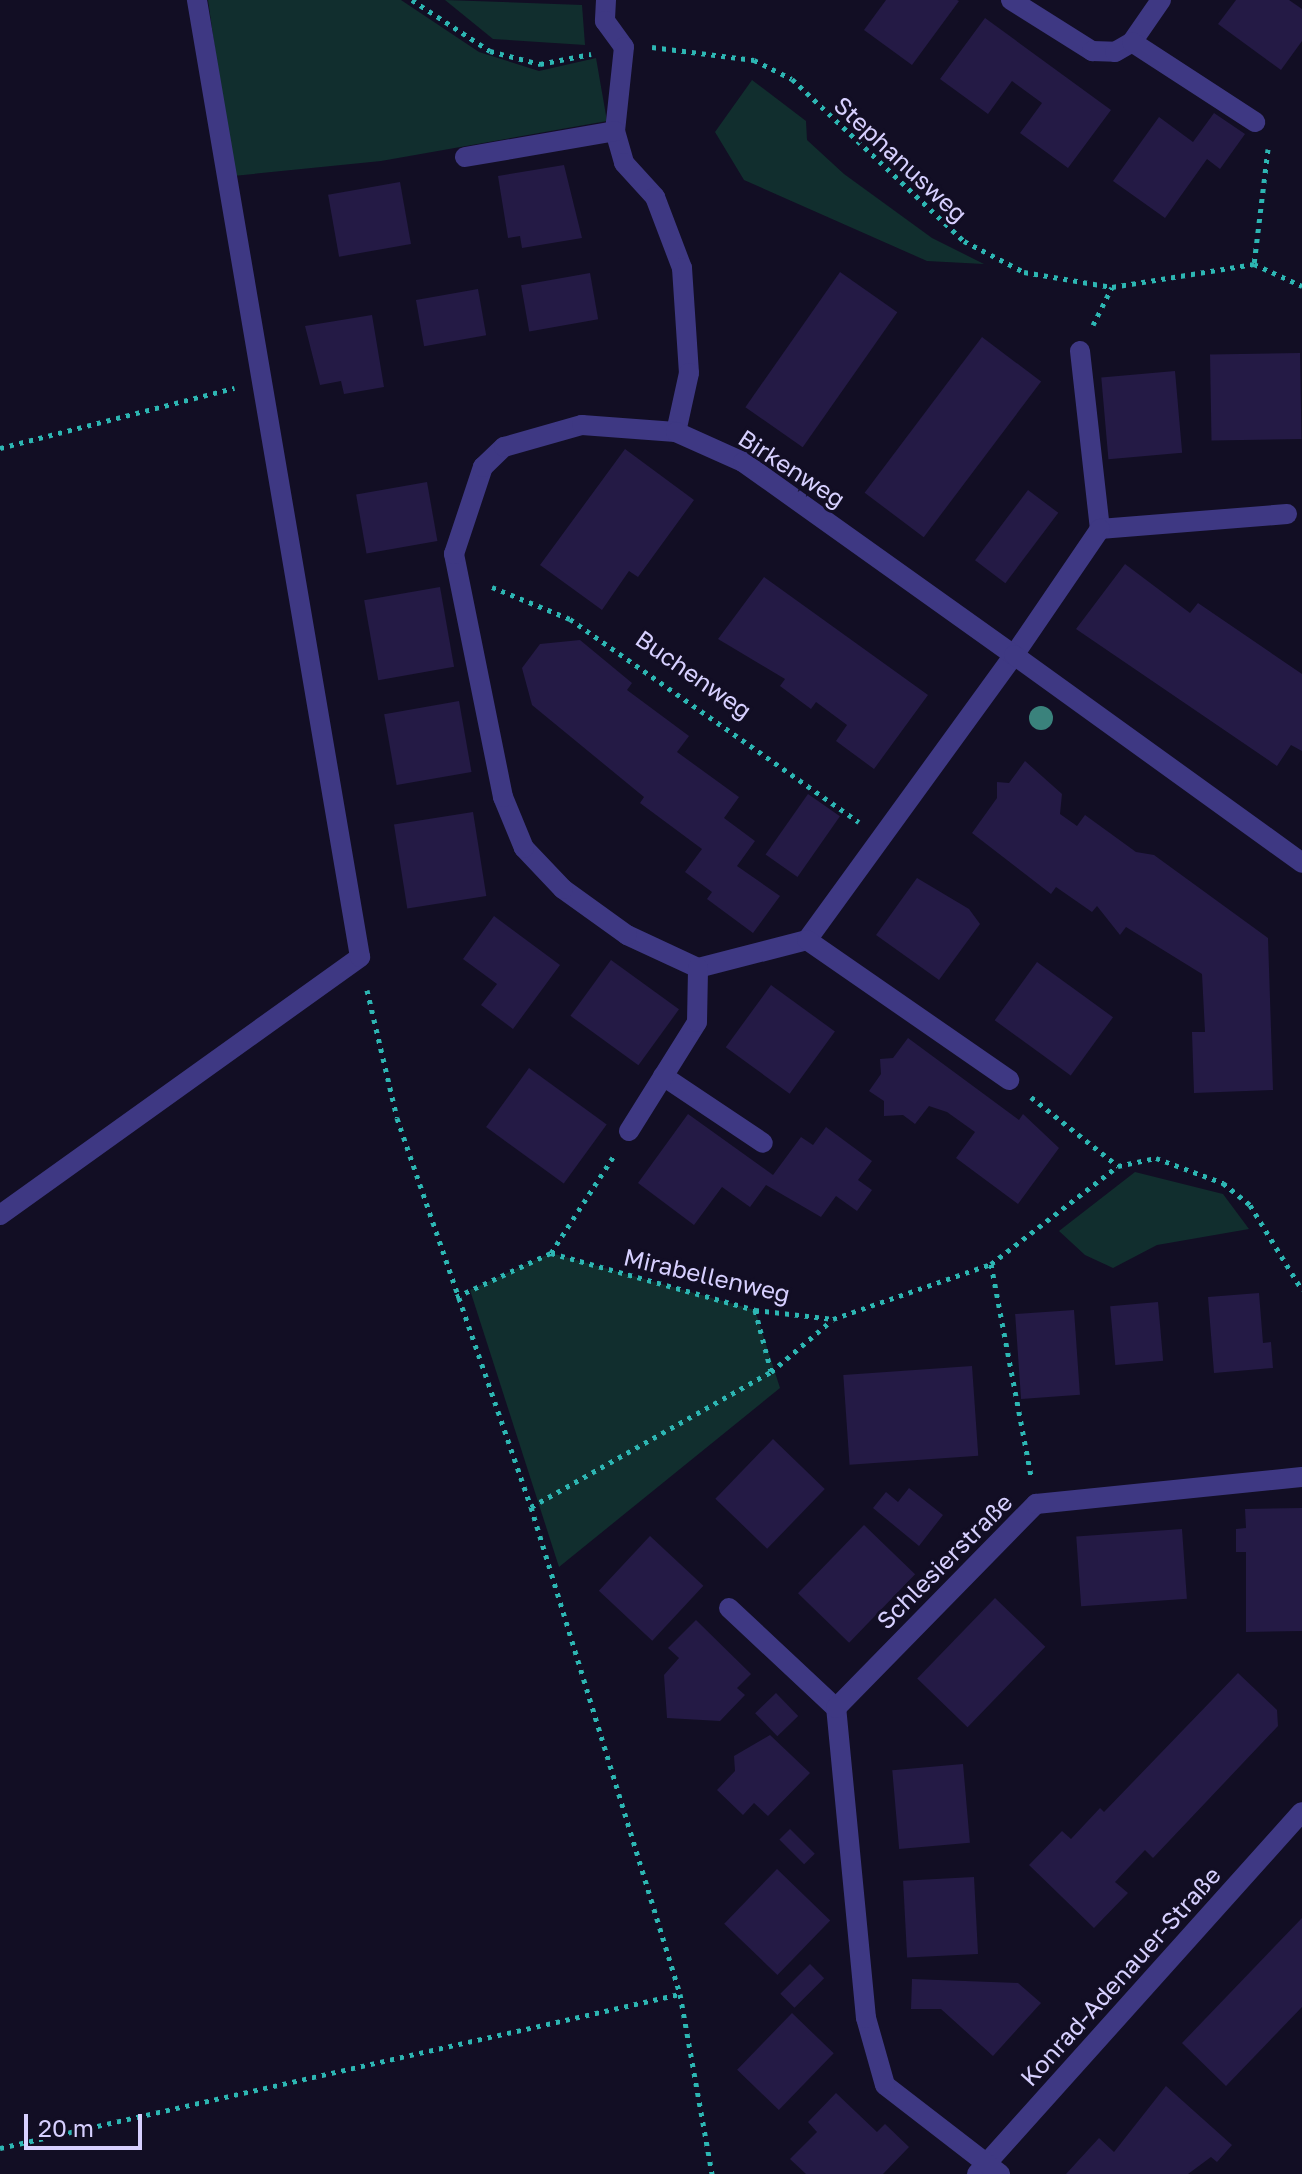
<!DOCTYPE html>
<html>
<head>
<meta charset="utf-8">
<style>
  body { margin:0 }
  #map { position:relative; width:1302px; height:2174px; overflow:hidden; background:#120e24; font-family:"Golos Text",sans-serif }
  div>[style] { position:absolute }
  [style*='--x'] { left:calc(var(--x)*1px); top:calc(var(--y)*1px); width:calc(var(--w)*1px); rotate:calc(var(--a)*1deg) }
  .green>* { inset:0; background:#112e2e }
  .building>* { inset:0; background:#241a45; transform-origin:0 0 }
  .path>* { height:5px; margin-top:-2.5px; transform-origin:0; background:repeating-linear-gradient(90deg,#2db6b3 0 4px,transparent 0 10px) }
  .minor>* { height:20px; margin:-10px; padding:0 10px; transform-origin:10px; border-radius:10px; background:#3e3883 }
  .trees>* { width:24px; height:24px; margin:-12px; border-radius:50%; background:#3a827c }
  span { translate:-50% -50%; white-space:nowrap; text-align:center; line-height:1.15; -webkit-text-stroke:6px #120e24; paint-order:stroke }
  .street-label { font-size:24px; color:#d7d0ff }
  .scale { position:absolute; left:24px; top:2114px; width:118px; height:36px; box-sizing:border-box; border:4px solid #d7d0ff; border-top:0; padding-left:10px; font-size:24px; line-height:28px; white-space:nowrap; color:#d7d0ff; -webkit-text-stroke:6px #120e24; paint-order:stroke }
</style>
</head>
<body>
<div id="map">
  <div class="green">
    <div style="clip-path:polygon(208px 0,401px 0,479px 52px,539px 71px,596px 58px,607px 121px,381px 161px,233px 176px)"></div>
    <div style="clip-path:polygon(445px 0,582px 5px,585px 45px,493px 39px)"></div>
    <div style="clip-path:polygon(752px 80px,806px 121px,807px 140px,844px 174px,932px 238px,984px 264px,927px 261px,744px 180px,715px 132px)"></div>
    <div style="clip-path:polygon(1135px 1172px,1223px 1194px,1249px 1229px,1157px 1245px,1113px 1268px,1085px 1255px,1059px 1231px)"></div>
    <div style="clip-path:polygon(551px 1253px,755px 1310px,780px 1388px,559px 1567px,470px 1290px)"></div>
  </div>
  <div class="building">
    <div style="clip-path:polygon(886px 0,957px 0,959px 1px,912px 65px,864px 30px)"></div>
    <div style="clip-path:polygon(1236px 0,1289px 0,1302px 9px,1302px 41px,1281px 70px,1218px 24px)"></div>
    <div style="clip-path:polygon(985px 18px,1111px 110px,1068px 168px,1020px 133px,1042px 103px,1012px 81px,988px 114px,940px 79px)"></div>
    <div style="clip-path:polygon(1214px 113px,1245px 134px,1220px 169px,1207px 159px,1165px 218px,1113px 181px,1159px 117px,1193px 142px)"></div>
    <div style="clip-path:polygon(564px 165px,582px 238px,522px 248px,520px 236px,508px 238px,498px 176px)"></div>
    <div style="left:400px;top:182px;width:63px;height:73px;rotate:80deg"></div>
    <div style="left:840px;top:272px;width:70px;height:165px;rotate:35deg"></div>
    <div style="left:590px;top:273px;width:47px;height:70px;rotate:80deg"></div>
    <div style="left:478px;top:289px;width:47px;height:63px;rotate:80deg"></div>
    <div style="clip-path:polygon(372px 315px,384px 387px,344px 394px,341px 381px,320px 385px,305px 326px)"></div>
    <div style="left:982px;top:337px;width:74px;height:195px;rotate:37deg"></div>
    <div style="left:1300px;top:353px;width:86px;height:90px;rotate:89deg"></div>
    <div style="left:1175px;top:371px;width:82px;height:74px;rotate:85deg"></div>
    <div style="clip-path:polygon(625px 449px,694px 500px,638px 577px,629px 571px,602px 610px,540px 565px)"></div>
    <div style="left:427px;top:482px;width:60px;height:72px;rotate:80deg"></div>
    <div style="left:1028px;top:490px;width:38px;height:88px;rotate:37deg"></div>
    <div style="clip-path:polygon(1125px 564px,1190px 613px,1198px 603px,1302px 674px,1302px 751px,1291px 745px,1277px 766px,1076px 629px)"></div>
    <div style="clip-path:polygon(764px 577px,928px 695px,874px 769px,836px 741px,847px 725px,816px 702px,811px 709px,780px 686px,785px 679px,718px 639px)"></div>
    <div style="left:440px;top:587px;width:81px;height:77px;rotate:80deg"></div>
    <div style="clip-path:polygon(580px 640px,632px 683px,627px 690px,689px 736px,677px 752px,739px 797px,724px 818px,755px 841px,737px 866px,780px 896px,753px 933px,707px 899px,712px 892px,685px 872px,702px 849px,640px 803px,644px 797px,532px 705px,522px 668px,540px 644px)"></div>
    <div style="left:459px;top:701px;width:72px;height:76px;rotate:80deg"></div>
    <div style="clip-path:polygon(1025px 761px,1062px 794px,1060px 814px,1077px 826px,1085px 815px,1136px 852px,1154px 855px,1268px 938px,1273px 1090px,1194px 1093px,1192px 1032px,1205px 1032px,1202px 974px,1126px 927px,1120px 935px,1097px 906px,1092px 912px,1056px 887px,1051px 894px,972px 833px,997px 798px,997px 782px,1009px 783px)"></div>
    <div style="left:808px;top:794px;width:39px;height:74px;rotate:35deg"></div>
    <div style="left:473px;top:812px;width:85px;height:80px;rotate:81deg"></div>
    <div style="clip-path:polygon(917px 878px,969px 909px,980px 924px,939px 980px,876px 935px)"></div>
    <div style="clip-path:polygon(494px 916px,560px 965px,513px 1029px,481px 1005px,497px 984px,463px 959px)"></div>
    <div style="left:611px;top:960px;width:84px;height:69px;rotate:36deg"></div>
    <div style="left:1037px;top:962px;width:94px;height:72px;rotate:36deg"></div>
    <div style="left:771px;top:985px;width:79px;height:77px;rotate:36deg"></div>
    <div style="clip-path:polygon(908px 1038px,1019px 1120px,1023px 1114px,1059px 1148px,1018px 1204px,956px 1158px,975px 1132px,947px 1112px,929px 1106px,915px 1124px,903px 1115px,884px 1116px,884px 1101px,869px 1091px,881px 1074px,880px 1059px,893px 1058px)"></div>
    <div style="left:529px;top:1068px;width:96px;height:73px;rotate:36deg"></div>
    <div style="clip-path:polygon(688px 1114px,773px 1175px,801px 1137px,813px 1145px,826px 1127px,872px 1161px,858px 1180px,872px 1190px,857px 1211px,836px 1196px,821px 1217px,766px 1185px,750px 1207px,722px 1187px,694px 1225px,638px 1183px)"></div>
    <div style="clip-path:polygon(1259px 1293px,1263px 1343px,1271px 1342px,1273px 1368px,1214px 1373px,1208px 1297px)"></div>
    <div style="left:1158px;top:1302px;width:59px;height:48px;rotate:85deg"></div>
    <div style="left:1074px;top:1310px;width:85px;height:59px;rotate:86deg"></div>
    <div style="left:972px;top:1366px;width:90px;height:129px;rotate:86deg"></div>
    <div style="left:773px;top:1439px;width:72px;height:83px;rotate:44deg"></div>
    <div style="clip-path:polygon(909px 1488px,943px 1515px,919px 1546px,873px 1508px,886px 1492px,898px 1502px)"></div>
    <div style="clip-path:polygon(1302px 1508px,1302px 1631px,1246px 1632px,1246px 1552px,1236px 1552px,1236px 1529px,1246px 1528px,1245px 1509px)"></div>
    <div style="left:864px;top:1525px;width:71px;height:95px;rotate:44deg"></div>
    <div style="left:1182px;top:1529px;width:70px;height:106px;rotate:86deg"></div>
    <div style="left:650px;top:1536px;width:73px;height:75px;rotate:43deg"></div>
    <div style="left:995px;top:1598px;width:70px;height:112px;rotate:44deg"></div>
    <div style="clip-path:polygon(696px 1620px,751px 1674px,737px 1688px,745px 1695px,720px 1721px,667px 1718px,664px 1675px,679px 1658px,668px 1648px)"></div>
    <div style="clip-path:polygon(1238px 1673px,1277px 1710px,1278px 1726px,1153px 1858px,1145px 1850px,1115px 1882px,1128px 1893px,1094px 1928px,1029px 1865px,1062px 1831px,1071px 1839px,1100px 1808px,1104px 1812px)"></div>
    <div style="left:776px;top:1693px;width:32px;height:29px;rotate:46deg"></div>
    <div style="clip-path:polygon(770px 1735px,810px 1773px,768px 1816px,754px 1803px,743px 1815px,717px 1790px,735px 1771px,734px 1756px)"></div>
    <div style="left:963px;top:1764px;width:79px;height:71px;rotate:85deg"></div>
    <div style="left:790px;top:1829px;width:35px;height:15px;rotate:45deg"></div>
    <div style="left:777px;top:1869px;width:74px;height:76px;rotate:44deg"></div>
    <div style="left:974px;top:1877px;width:77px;height:71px;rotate:87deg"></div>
    <div style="clip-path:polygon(1302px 1918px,1302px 2007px,1226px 2086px,1182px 2043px)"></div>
    <div style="left:810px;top:1964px;width:20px;height:42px;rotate:45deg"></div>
    <div style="clip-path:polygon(912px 1979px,1018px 1983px,1041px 2003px,993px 2056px,941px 2009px,911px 2009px)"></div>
    <div style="left:792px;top:2013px;width:58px;height:79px;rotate:44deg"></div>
    <div style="clip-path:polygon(1166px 2086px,1232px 2145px,1217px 2162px,1211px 2157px,1188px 2174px,1066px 2174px,1099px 2138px,1114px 2152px)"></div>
    <div style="clip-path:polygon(836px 2093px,877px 2132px,885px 2124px,909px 2147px,883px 2174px,806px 2174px,790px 2159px,817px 2132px,808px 2122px)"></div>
  </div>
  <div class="path">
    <div style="--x:412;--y:0;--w:93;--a:33.2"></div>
    <div style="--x:490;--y:51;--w:52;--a:14.6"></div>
    <div style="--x:540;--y:64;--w:52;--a:-11.1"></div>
    <div style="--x:652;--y:47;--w:103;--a:7.3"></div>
    <div style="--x:754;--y:60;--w:42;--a:26.6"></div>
    <div style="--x:792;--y:79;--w:236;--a:43.3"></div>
    <div style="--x:964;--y:241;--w:68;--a:27.3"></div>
    <div style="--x:1024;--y:272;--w:89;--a:9.7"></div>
    <div style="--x:1112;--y:287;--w:144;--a:-9.2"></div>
    <div style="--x:1268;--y:149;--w:116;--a:96.9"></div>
    <div style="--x:1254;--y:264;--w:53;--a:24.6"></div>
    <div style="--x:1093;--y:325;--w:42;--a:-63.4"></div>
    <div style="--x:0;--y:448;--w:242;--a:-14.4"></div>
    <div style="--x:492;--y:587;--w:84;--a:22.3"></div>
    <div style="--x:570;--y:619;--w:353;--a:35.1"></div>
    <div style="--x:367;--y:990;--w:131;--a:76.8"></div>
    <div style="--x:397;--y:1118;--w:411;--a:71"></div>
    <div style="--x:531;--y:1507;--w:509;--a:72.99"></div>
    <div style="--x:680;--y:1994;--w:183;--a:79.9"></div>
    <div style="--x:1031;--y:1097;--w:111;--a:38.4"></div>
    <div style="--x:551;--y:1253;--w:212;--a:15.6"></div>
    <div style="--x:755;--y:1310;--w:79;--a:6.6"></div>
    <div style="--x:833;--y:1319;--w:167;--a:-19.2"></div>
    <div style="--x:991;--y:1264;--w:160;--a:-37.7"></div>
    <div style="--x:1118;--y:1166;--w:39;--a:-12"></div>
    <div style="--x:1156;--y:1158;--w:72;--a:20.5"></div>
    <div style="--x:1223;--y:1183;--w:35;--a:39"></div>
    <div style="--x:1250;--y:1205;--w:100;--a:58.5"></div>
    <div style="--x:991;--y:1264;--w:215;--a:79.3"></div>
    <div style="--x:456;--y:1297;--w:105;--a:-24.9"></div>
    <div style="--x:551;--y:1253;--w:118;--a:-57.1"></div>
    <div style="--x:755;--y:1310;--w:63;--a:75.3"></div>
    <div style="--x:531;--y:1507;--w:275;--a:-29.4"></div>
    <div style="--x:771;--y:1372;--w:80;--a:-40.4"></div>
    <div style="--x:0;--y:2148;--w:697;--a:-12.76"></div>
  </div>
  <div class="minor">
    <div style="--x:606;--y:0;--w:21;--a:93"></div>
    <div style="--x:605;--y:21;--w:32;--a:54"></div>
    <div style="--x:624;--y:47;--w:84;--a:96.1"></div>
    <div style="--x:615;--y:131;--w:33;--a:74"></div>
    <div style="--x:624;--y:163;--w:46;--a:47.6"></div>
    <div style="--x:655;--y:197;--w:76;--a:69.2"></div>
    <div style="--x:682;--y:268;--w:105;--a:86.2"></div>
    <div style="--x:689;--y:373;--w:60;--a:102.4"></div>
    <div style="--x:1011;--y:0;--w:96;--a:32.2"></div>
    <div style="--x:1092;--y:51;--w:23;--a:2"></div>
    <div style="--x:1115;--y:52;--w:20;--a:-30"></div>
    <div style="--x:1132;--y:42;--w:51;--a:-55.4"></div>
    <div style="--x:1132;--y:42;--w:147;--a:33"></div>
    <div style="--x:465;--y:157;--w:152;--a:-9.8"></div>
    <div style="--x:1080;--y:351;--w:179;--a:83.6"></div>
    <div style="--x:1287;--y:514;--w:188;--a:175.4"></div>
    <div style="--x:1100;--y:529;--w:153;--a:124.3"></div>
    <div style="--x:1014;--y:655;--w:352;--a:126"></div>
    <div style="--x:807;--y:940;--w:113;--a:165.6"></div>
    <div style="--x:698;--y:968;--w:78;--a:-155.1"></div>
    <div style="--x:627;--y:935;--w:79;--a:-144.3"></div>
    <div style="--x:563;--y:889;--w:57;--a:-133.6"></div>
    <div style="--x:524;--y:848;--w:55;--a:-112.4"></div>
    <div style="--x:503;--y:797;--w:248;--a:-101.4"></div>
    <div style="--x:454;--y:554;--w:92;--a:-71.6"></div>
    <div style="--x:483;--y:467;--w:29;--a:-44"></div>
    <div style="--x:504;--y:447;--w:81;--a:-15.8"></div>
    <div style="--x:582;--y:425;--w:94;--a:4.3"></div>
    <div style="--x:676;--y:432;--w:73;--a:24.1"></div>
    <div style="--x:743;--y:462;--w:333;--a:35.5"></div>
    <div style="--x:1014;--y:655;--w:355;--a:35.8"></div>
    <div style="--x:807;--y:940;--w:246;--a:34.7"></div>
    <div style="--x:663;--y:1076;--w:120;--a:33.8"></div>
    <div style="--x:629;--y:1131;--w:128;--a:-58"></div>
    <div style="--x:697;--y:1022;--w:54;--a:-88.9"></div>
    <div style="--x:0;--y:1215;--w:443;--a:-35.6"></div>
    <div style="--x:360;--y:957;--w:971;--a:-99.67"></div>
    <div style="--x:729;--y:1608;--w:146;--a:43.1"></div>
    <div style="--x:977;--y:2174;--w:486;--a:-48.1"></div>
    <div style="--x:1000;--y:2174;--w:145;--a:-142.3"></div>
    <div style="--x:885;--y:2085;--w:70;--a:-105.8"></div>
    <div style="--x:866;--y:2018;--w:311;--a:-95.5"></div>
    <div style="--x:836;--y:1708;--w:286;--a:-45.6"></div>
    <div style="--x:1036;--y:1504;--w:267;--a:-5.8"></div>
  </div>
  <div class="trees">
    <div style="left:1041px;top:718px"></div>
  </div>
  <div class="street-label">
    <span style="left:901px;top:159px;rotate:43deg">Stephanusweg</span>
    <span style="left:792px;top:468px;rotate:33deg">Birkenweg</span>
    <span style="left:694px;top:674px;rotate:35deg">Buchenweg</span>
    <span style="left:707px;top:1275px;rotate:13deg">Mirabellenweg</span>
    <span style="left:944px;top:1561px;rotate:-45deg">Schlesierstraße</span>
    <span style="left:1120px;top:1976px;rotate:-48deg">Konrad-Adenauer-Straße</span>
  </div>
  <div class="scale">20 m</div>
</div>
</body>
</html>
